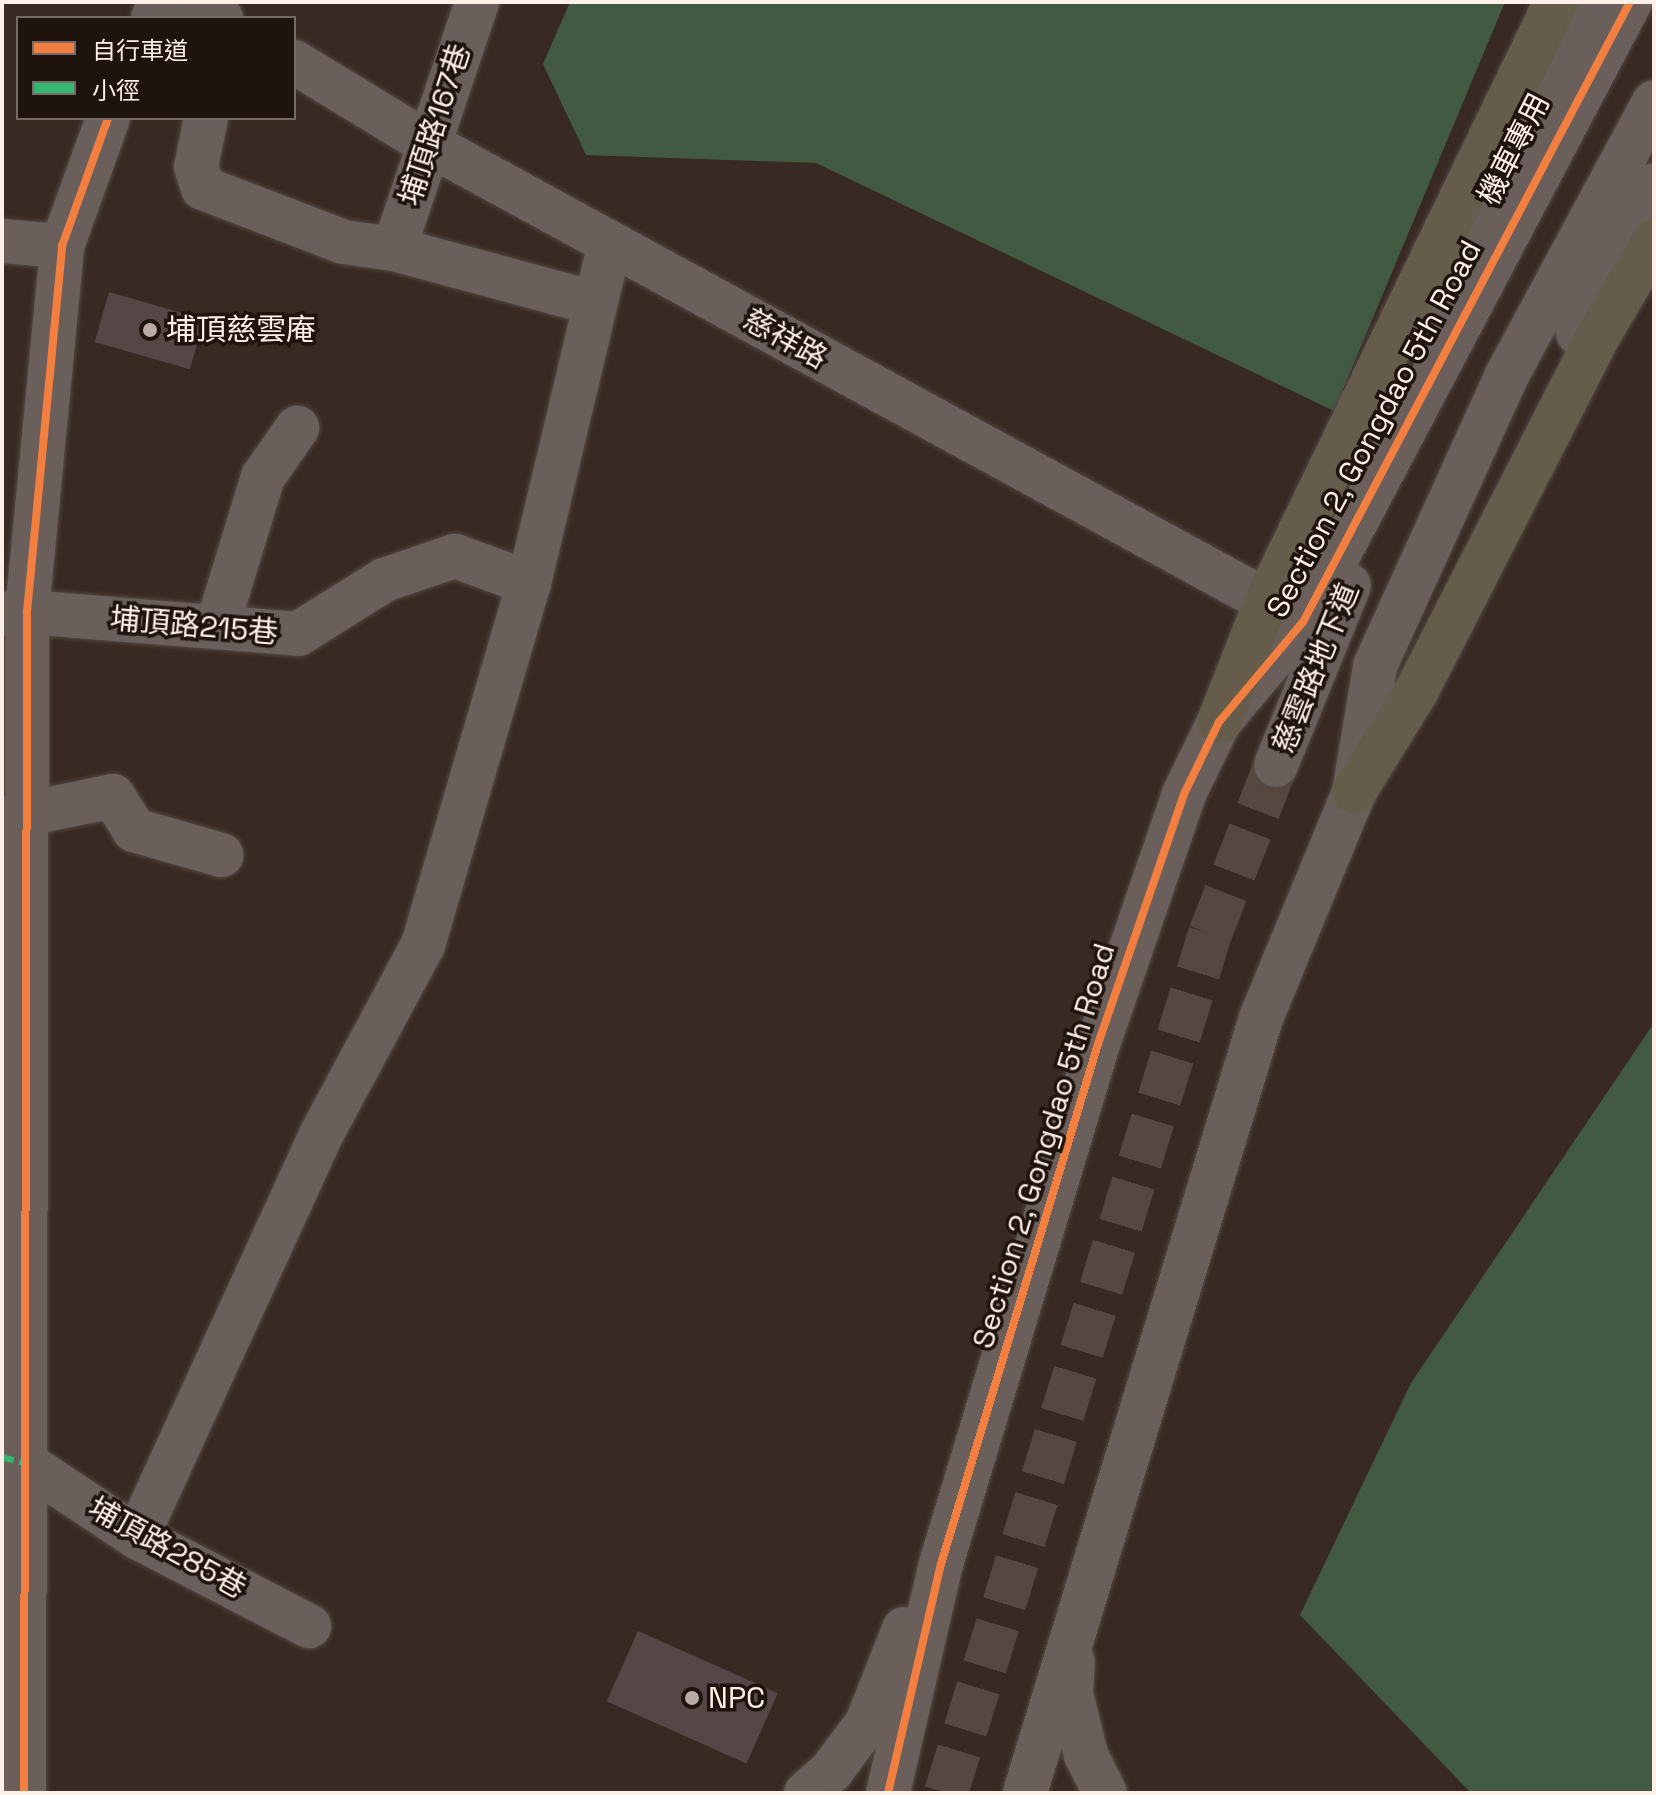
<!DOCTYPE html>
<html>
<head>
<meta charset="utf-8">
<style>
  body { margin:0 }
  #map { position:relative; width:1656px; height:1795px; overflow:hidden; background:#382a22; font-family:"Space Grotesk","Noto Sans TC",sans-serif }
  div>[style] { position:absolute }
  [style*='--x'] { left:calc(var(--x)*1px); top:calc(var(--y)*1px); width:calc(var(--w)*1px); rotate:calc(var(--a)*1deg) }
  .forest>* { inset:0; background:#425a42 }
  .building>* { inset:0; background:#554746; transform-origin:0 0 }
  .minor-tunnel>* { height:44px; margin-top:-22px; transform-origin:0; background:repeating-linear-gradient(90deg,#564840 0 44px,transparent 0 66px) }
  .roads { filter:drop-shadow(0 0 2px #534742) drop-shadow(0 0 2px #534742) }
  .minor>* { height:44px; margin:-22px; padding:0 22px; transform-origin:22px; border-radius:22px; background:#6a5f5a }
  .highway>* { height:44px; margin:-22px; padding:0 22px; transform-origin:22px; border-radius:22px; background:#665c4b }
  .quiet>* { height:6px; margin-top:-3px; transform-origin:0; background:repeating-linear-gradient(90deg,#33b770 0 12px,transparent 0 18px) }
  .cycleway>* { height:8px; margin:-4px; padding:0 4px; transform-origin:4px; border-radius:4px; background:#f27e40 }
  .dots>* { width:22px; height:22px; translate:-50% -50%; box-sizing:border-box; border:4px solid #1f130d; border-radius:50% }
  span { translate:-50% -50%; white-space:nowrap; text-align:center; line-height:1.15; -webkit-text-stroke:7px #1f130d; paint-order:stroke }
  .street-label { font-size:30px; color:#feefe8 }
  .poi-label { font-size:30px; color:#feefe8 }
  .left { translate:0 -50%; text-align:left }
  .frame { position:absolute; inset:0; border:4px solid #feefe8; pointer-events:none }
  .legend { position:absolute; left:16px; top:16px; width:280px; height:104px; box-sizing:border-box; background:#1f130d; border:2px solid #786b65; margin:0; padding:10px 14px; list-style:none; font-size:24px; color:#feefe8 }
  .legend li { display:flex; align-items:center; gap:16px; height:40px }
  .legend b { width:40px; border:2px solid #786b65 }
</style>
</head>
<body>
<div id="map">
  <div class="forest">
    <div style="clip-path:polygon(570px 2px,1505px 2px,1334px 411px,816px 163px,586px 155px,543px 64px)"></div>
    <div style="clip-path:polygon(1654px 1023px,1654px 1793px,1471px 1793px,1300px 1615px,1411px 1383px)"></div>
  </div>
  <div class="building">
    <div style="left:109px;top:292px;width:99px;height:52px;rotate:16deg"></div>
    <div style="left:638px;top:1631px;width:153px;height:77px;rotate:24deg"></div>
  </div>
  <div class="minor-tunnel">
    <div style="--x:946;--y:1793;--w:899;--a:-72.92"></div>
    <div style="--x:1210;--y:934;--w:181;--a:-68.7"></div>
  </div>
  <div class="roads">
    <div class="minor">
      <div style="--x:195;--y:2;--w:31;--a:32"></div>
      <div style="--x:153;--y:18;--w:17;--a:-66"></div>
      <div style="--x:294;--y:62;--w:156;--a:31.3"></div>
      <div style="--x:427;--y:143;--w:971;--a:28.62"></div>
      <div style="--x:206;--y:118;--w:50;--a:101.5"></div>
      <div style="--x:196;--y:167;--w:22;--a:72"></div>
      <div style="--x:203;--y:188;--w:151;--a:21"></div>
      <div style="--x:344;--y:242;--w:50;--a:8"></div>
      <div style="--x:394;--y:249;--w:207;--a:15.1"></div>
      <div style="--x:2;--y:241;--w:60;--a:4.8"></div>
      <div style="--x:394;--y:249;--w:261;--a:-71.4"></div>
      <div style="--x:1437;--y:301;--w:336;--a:-62.9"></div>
      <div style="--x:1578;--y:333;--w:166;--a:-62.8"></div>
      <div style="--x:2;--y:614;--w:25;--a:-5"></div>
      <div style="--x:27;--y:612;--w:272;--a:4.6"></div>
      <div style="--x:298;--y:634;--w:102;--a:-32.1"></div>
      <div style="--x:384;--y:580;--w:75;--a:-18.7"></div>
      <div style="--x:455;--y:556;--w:79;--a:20"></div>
      <div style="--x:217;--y:627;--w:157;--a:-73"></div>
      <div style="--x:263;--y:477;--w:60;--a:-55.2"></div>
      <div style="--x:1276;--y:765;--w:194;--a:-67.9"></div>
      <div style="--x:2;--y:819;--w:113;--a:-11.7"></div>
      <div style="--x:113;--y:796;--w:40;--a:58"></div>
      <div style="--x:134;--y:830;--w:91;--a:16"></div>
      <div style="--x:4;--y:1458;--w:24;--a:15"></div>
      <div style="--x:27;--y:1464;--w:132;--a:33.6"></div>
      <div style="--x:137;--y:1537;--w:194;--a:27.4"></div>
      <div style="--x:137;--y:1537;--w:442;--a:-65.4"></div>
      <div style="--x:321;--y:1135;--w:216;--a:-61.8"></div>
      <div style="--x:423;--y:945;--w:377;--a:-73.7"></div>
      <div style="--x:529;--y:583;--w:349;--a:-76.6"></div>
      <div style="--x:1073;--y:1662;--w:31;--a:94"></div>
      <div style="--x:1071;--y:1693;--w:64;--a:76.4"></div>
      <div style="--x:1086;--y:1755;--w:42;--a:63.4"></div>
      <div style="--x:24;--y:1793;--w:1181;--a:-89.85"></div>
      <div style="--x:27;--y:612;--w:368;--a:-84.5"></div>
      <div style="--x:62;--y:246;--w:136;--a:-70.2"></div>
      <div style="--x:806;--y:1793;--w:35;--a:-41"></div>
      <div style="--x:832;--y:1770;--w:59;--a:-53.3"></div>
      <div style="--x:867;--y:1723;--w:101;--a:-68.5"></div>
      <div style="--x:888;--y:1793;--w:235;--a:-77"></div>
      <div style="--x:941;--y:1564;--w:543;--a:-73.2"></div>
      <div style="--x:1098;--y:1044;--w:264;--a:-71"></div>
      <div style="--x:1184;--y:794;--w:80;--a:-64.1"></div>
      <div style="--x:1219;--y:722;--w:131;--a:-50"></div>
      <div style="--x:1303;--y:622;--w:701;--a:-62.19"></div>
      <div style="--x:1025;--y:1793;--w:810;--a:-73.06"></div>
      <div style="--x:1261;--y:1018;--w:244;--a:-67.6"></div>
      <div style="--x:1354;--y:792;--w:128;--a:-80.5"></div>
      <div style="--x:1375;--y:666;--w:317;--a:-65.6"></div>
      <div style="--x:1506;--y:377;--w:312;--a:-61.7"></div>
    </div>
    <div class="highway">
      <div style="--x:1219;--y:722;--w:129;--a:-68.6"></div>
      <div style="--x:1266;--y:602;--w:666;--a:-64.2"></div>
      <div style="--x:1354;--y:792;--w:120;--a:-58.3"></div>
      <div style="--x:1417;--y:690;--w:395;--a:-62.9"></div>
      <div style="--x:1597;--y:338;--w:113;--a:-59.6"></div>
    </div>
  </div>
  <div class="quiet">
    <div style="--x:2;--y:1457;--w:26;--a:16"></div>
  </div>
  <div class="cycleway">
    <div style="--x:24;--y:1793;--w:1181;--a:-89.85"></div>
    <div style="--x:27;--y:612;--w:368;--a:-84.5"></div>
    <div style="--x:62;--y:246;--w:136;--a:-70.2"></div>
    <div style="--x:888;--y:1793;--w:235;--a:-77"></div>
    <div style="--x:941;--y:1564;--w:543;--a:-73.2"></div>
    <div style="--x:1098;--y:1044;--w:264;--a:-71"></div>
    <div style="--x:1184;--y:794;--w:80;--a:-64.1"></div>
    <div style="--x:1219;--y:722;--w:131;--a:-50"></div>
    <div style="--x:1303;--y:622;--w:701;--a:-62.19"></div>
  </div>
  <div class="dots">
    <div style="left:150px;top:330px;background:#b9aaa3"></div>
    <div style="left:692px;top:1698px;background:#b9aaa3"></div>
  </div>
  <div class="street-label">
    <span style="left:435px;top:125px;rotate:-72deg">埔頂路167巷</span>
    <span style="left:1514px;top:149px;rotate:-63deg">機車專用</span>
    <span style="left:785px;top:339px;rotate:29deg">慈祥路</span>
    <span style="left:1374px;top:429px;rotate:-62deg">Section 2, Gongdao 5th Road</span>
    <span style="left:194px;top:626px;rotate:5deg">埔頂路215巷</span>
    <span style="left:1316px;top:668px;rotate:-68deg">慈雲路地下道</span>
    <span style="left:1044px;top:1146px;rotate:-73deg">Section 2, Gongdao 5th Road</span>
    <span style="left:167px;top:1548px;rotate:29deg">埔頂路285巷</span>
  </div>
  <div class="poi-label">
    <span class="left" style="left:166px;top:330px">埔頂慈雲庵</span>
    <span class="left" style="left:708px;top:1698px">NPC</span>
  </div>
  <div class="frame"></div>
  <ul class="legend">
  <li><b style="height:10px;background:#f27e40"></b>自行車道</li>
  <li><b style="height:10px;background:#33b770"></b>小徑</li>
  </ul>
</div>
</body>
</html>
